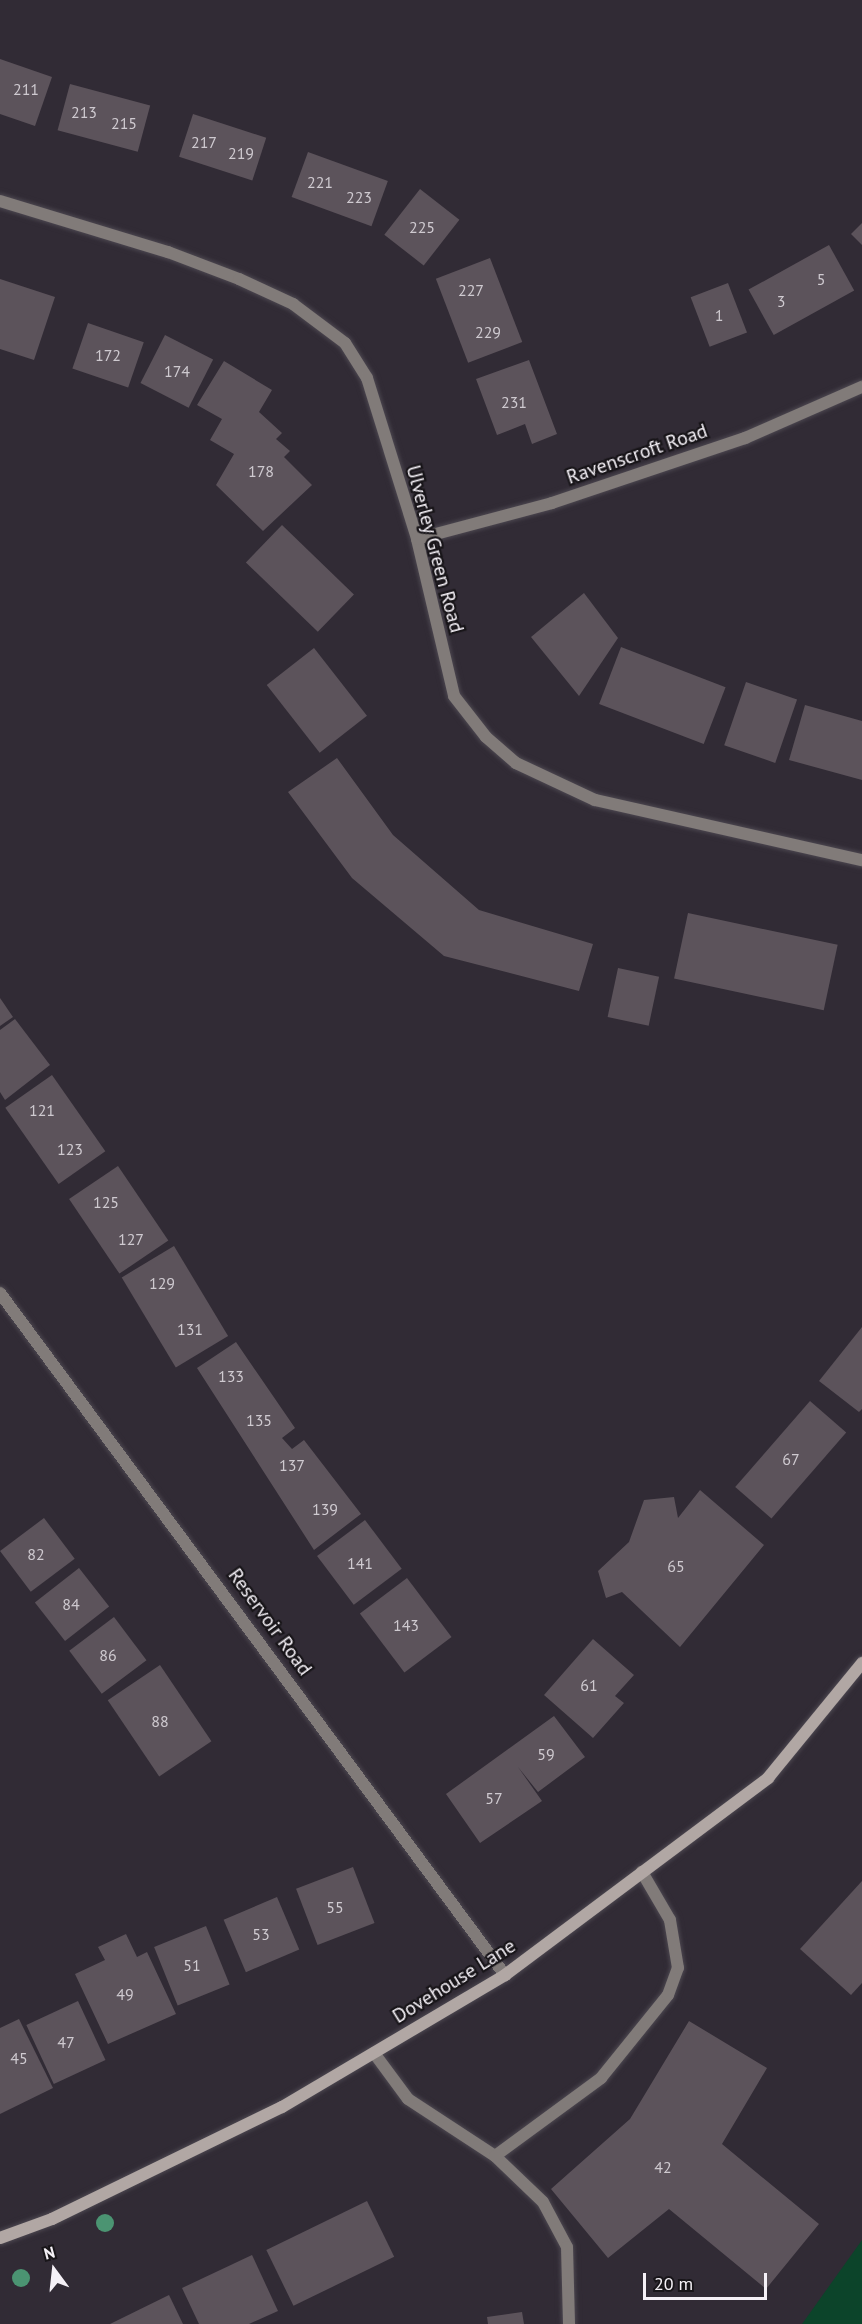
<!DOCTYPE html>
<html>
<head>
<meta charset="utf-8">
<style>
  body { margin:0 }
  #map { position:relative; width:862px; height:2324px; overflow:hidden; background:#312b35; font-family:"PT Sans",sans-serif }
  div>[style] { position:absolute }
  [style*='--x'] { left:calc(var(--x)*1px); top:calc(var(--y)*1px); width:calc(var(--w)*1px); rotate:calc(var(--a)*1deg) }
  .green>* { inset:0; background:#0c442a }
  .building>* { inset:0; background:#5c535b; transform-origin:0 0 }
  .roads { filter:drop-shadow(0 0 2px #4c4750) drop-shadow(0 0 2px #4c4750) }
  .lane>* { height:12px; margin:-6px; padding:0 6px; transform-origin:6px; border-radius:6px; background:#817b79 }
  .street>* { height:12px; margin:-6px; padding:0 6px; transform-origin:6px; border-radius:6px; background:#817b79 }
  .secondary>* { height:12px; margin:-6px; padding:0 6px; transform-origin:6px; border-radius:6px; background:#b1a7a4 }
  .trees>* { width:18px; height:18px; margin:-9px; border-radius:50%; background:#4b9472 }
  span { translate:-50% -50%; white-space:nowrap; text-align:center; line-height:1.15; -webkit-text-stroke:4.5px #181519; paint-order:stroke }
  .number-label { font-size:16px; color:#cfcad0 }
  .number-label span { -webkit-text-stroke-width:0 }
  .street-label { font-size:20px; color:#f5f1f7 }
  .north { position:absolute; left:24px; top:2240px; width:60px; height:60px; -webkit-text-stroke:4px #181519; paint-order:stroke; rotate:345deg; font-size:16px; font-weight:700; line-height:24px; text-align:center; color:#f5f1f7 }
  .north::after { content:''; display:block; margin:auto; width:21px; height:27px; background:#f5f1f7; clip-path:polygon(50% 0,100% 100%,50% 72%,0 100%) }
  .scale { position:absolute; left:643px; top:2273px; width:124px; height:27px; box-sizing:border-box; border:3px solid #f5f1f7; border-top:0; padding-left:8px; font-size:18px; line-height:21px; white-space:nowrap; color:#f5f1f7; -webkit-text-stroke:4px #181519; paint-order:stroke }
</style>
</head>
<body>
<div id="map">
  <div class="green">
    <div style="clip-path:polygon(862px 2240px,862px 2324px,802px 2324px)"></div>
  </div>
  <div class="building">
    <div style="clip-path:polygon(0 59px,52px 77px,35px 126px,0 114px)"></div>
    <div style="left:70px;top:84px;width:83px;height:48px;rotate:15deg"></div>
    <div style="left:193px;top:114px;width:77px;height:45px;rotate:18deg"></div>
    <div style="left:308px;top:152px;width:85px;height:48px;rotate:20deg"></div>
    <div style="left:420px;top:189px;width:50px;height:58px;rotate:38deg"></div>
    <div style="clip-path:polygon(862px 223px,862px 245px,851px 234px)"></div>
    <div style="left:829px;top:245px;width:52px;height:92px;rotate:61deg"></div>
    <div style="left:490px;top:258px;width:90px;height:58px;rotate:69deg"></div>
    <div style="clip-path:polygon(0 279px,55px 297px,34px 360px,0 349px)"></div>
    <div style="left:728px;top:283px;width:53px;height:40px;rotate:69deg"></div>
    <div style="left:88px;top:323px;width:59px;height:48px;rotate:19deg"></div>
    <div style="left:165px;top:335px;width:54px;height:54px;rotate:27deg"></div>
    <div style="clip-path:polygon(529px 360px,557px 434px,532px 444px,525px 424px,497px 435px,476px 379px)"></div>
    <div style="clip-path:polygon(224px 361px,272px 390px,259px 412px,282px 433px,276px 439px,290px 451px,284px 457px,312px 485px,263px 531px,216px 485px,234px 454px,210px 440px,222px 419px,197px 405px)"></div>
    <div style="left:282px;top:525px;width:100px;height:52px;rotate:44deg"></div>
    <div style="clip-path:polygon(584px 593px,618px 638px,579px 696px,531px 637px)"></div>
    <div style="left:621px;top:647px;width:112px;height:61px;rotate:21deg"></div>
    <div style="left:314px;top:648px;width:86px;height:60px;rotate:52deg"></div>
    <div style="left:746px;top:682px;width:54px;height:67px;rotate:19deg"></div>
    <div style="clip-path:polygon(805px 705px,862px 721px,862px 780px,789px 760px)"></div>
    <div style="clip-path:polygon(337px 758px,393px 835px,479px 910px,593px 944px,579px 991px,444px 956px,352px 878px,288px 792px)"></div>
    <div style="left:688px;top:913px;width:153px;height:67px;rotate:12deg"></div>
    <div style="left:618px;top:968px;width:42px;height:50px;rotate:12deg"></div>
    <div style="clip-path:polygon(0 998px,13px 1017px,0 1026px)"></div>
    <div style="clip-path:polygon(15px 1019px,50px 1065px,5px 1100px,0 1092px,0 1030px)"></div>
    <div style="left:52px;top:1075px;width:93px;height:57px;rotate:55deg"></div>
    <div style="left:118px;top:1166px;width:90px;height:59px;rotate:56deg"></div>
    <div style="left:174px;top:1246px;width:105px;height:61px;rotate:59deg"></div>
    <div style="clip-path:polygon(862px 1327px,862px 1409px,859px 1412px,819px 1381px)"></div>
    <div style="clip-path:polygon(236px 1342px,295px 1428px,282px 1438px,292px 1449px,304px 1440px,361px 1514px,314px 1550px,197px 1368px)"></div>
    <div style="left:810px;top:1401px;width:48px;height:114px;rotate:41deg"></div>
    <div style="clip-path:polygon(700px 1490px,764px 1545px,680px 1647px,622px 1592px,606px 1598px,598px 1571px,629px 1542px,644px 1500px,674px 1497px,678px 1518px)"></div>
    <div style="left:44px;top:1518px;width:51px;height:55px;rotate:53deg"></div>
    <div style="left:365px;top:1520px;width:61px;height:60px;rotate:53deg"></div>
    <div style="left:79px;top:1568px;width:49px;height:56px;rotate:52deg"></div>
    <div style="left:407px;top:1578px;width:74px;height:59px;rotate:53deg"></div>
    <div style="left:114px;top:1617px;width:54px;height:56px;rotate:53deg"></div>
    <div style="clip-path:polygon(593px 1639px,634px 1675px,615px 1696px,624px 1703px,593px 1738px,544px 1695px)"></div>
    <div style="left:160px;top:1665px;width:92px;height:63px;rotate:56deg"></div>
    <div style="clip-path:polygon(554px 1716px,585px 1757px,538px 1792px,518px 1767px,542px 1801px,480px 1843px,446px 1794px)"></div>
    <div style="left:353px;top:1867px;width:60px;height:61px;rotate:69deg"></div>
    <div style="clip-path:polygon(862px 1881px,862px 1983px,851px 1995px,800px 1949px)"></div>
    <div style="left:277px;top:1897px;width:57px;height:58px;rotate:67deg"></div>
    <div style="left:206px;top:1926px;width:63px;height:56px;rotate:68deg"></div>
    <div style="clip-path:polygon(126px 1934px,137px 1957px,147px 1952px,176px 2014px,108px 2044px,75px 1974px,105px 1960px,98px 1947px)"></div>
    <div style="left:78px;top:2001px;width:65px;height:57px;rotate:65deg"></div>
    <div style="clip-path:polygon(19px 2019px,53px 2088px,0 2114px,0 2028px)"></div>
    <div style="clip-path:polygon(689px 2021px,767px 2068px,722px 2144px,819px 2224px,766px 2289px,669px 2209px,608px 2258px,551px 2189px,630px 2119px)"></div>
    <div style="left:367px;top:2201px;width:62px;height:112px;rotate:64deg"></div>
    <div style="clip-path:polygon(252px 2255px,278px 2311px,249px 2324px,199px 2324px,182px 2288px)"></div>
    <div style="clip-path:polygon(169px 2295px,183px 2324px,110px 2324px)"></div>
    <div style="clip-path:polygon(522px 2312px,524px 2324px,488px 2324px,487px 2317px)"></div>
  </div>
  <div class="roads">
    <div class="lane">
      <div style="--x:374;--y:2053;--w:57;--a:53.5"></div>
      <div style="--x:408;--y:2099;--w:104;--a:33.2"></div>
      <div style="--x:495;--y:2156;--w:66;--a:43.8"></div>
      <div style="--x:543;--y:2202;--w:51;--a:61.9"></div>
      <div style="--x:567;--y:2247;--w:77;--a:88.5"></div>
      <div style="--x:495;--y:2156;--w:132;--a:-36.3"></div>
      <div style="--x:601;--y:2078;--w:107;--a:-51.1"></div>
      <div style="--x:668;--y:1995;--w:29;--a:-70"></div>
      <div style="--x:678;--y:1968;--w:49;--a:-99.5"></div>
      <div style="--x:670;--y:1920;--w:56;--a:-120.3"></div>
    </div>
    <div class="street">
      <div style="--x:0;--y:201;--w:176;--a:16.9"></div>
      <div style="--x:168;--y:252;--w:76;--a:20.8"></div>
      <div style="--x:239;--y:279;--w:60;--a:24.8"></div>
      <div style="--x:293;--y:304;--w:65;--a:36.9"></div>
      <div style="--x:345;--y:343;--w:41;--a:57.8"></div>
      <div style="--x:367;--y:378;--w:169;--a:72.7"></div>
      <div style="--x:417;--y:539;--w:161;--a:76.7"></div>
      <div style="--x:454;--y:696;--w:52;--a:52"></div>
      <div style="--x:486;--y:737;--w:40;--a:41"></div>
      <div style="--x:516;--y:763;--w:87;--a:25.1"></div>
      <div style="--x:595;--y:800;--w:274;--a:12.7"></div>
      <div style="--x:417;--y:539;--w:140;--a:-14.9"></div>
      <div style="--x:552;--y:503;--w:204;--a:-18.6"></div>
      <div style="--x:745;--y:438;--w:128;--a:-23.6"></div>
      <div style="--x:0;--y:1293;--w:849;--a:53.48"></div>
    </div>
    <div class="secondary">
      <div style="--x:0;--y:2238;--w:55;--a:-20.1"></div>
      <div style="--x:52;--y:2219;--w:256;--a:-26"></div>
      <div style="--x:282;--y:2107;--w:259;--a:-30.6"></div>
      <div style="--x:505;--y:1975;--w:329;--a:-36.8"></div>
      <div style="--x:768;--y:1778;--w:149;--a:-50.7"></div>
    </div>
  </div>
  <div class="trees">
    <div style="left:105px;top:2223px"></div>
    <div style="left:21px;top:2278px"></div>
  </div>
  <div class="number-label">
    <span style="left:26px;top:89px">211</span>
    <span style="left:84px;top:112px">213</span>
    <span style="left:124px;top:123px">215</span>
    <span style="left:204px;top:142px">217</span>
    <span style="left:241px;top:153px">219</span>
    <span style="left:320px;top:182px">221</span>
    <span style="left:359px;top:197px">223</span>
    <span style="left:422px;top:227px">225</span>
    <span style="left:821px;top:279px">5</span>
    <span style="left:471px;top:290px">227</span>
    <span style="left:781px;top:301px">3</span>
    <span style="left:719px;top:315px">1</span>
    <span style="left:488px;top:332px">229</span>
    <span style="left:108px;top:355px">172</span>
    <span style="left:177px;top:371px">174</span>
    <span style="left:514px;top:402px">231</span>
    <span style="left:261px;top:471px">178</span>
    <span style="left:42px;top:1110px">121</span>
    <span style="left:70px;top:1149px">123</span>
    <span style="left:106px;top:1202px">125</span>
    <span style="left:131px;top:1239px">127</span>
    <span style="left:162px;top:1283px">129</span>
    <span style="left:190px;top:1329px">131</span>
    <span style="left:231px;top:1376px">133</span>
    <span style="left:259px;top:1420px">135</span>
    <span style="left:791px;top:1459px">67</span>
    <span style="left:292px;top:1465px">137</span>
    <span style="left:325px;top:1509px">139</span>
    <span style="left:36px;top:1554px">82</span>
    <span style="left:360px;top:1563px">141</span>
    <span style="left:676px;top:1566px">65</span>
    <span style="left:71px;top:1604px">84</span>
    <span style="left:406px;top:1625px">143</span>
    <span style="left:108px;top:1655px">86</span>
    <span style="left:589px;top:1685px">61</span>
    <span style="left:160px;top:1721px">88</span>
    <span style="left:546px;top:1754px">59</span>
    <span style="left:494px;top:1798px">57</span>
    <span style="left:335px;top:1907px">55</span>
    <span style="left:261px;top:1934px">53</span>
    <span style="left:192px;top:1965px">51</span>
    <span style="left:125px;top:1994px">49</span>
    <span style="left:66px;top:2042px">47</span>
    <span style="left:19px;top:2058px">45</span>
    <span style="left:663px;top:2167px">42</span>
  </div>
  <div class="street-label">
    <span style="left:637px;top:454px;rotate:-19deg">Ravenscroft Road</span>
    <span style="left:435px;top:549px;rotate:75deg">Ulverley Green Road</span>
    <span style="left:270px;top:1622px;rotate:54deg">Reservoir Road</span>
    <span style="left:454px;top:1981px;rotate:-32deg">Dovehouse Lane</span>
  </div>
  <div class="north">N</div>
  <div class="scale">20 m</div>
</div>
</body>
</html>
